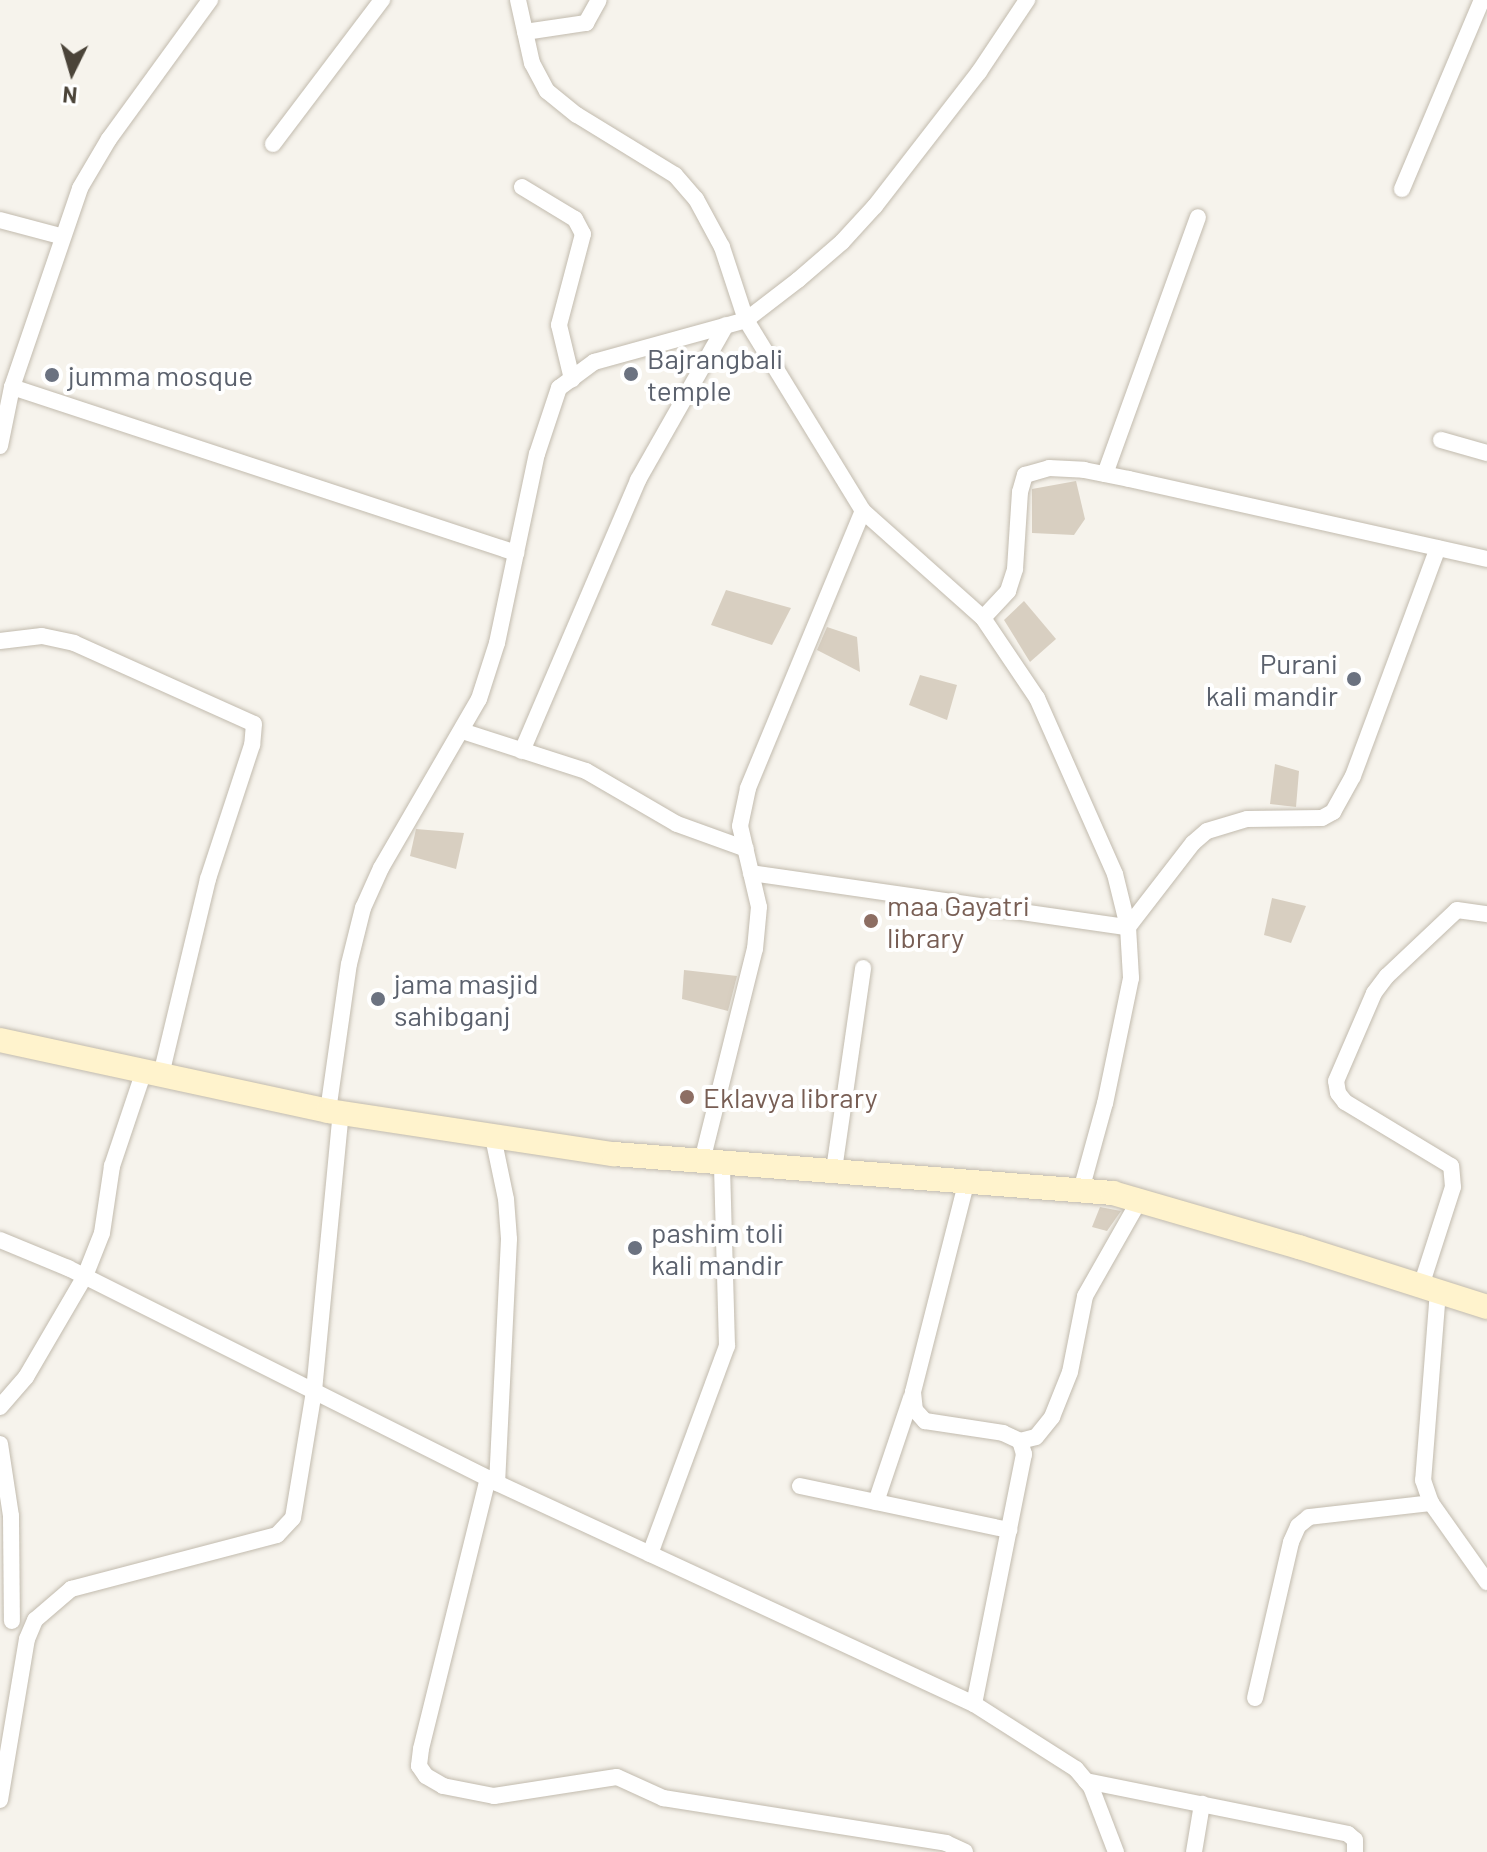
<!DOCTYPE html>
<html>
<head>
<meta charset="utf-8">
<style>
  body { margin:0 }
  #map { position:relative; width:1487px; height:1852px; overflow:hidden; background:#f6f3ec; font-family:Barlow,sans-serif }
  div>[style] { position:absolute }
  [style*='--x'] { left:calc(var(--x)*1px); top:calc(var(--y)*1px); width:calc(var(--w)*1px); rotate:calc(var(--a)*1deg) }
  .building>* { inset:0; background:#d8cfc1 }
  .roads { filter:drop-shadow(0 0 2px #c2bbae) drop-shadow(0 0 2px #c2bbae) }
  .street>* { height:16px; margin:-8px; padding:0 8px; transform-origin:8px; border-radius:8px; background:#fff }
  .secondary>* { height:24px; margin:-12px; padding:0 12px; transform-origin:12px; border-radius:12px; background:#fff3cd }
  .dots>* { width:22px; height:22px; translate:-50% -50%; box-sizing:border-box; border:4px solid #fff; border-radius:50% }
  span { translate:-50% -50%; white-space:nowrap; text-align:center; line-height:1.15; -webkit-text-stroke:8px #fff; paint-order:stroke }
  .worship-label { font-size:28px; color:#5b616d }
  .left { translate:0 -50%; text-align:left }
  .right { translate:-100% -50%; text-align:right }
  .education-label { font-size:28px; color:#785e54 }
  .north { position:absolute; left:32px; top:32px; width:80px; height:80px; -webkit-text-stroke:6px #fff; paint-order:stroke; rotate:185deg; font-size:22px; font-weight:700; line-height:32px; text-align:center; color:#4b4439 }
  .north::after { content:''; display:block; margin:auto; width:28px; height:36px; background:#4b4439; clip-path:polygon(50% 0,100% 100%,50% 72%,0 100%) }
</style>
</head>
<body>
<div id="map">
  <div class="building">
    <div style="clip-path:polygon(1076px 481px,1085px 519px,1074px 535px,1032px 533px,1032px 489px)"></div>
    <div style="clip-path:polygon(726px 590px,791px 608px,772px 645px,711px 625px)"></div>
    <div style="clip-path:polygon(1024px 601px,1056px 639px,1030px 662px,1004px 620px)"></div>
    <div style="clip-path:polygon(827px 627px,857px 637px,860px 672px,817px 650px)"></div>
    <div style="clip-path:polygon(920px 675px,957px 685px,947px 720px,909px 705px)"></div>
    <div style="clip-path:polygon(1275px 764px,1299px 771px,1296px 807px,1270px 804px)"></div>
    <div style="clip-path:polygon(416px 829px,464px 833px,456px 869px,410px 856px)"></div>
    <div style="clip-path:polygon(1272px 898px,1306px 906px,1291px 943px,1264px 935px)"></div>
    <div style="clip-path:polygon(684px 970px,737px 976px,728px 1011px,682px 999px)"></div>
    <div style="clip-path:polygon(1100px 1207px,1121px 1211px,1107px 1231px,1092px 1227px)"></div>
  </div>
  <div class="roads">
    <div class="street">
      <div style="--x:518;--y:0;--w:65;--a:77.5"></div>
      <div style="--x:532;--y:63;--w:32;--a:62"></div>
      <div style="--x:547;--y:91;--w:38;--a:39"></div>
      <div style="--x:577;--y:115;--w:115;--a:31.5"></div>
      <div style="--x:675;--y:175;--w:32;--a:49"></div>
      <div style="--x:696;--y:199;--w:55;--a:61.6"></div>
      <div style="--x:722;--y:247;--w:77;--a:71.8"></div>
      <div style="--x:746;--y:320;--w:224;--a:58.5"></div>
      <div style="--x:863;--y:511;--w:161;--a:41.7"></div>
      <div style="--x:983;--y:618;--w:97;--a:56"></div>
      <div style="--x:1037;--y:698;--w:193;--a:66.1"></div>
      <div style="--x:1115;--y:874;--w:55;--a:76.2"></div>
      <div style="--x:1128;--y:927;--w:51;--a:86.6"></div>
      <div style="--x:1131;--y:978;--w:128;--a:101.7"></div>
      <div style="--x:1105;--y:1103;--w:90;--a:105.4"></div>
      <div style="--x:525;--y:32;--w:62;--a:-8.4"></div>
      <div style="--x:586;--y:23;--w:26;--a:-61"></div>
      <div style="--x:273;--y:144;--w:181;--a:-52.9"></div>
      <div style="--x:522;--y:187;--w:62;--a:31.1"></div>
      <div style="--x:575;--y:219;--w:17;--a:62"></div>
      <div style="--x:583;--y:234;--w:94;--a:104.8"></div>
      <div style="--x:559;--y:325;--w:56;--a:76.5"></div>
      <div style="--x:1402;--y:189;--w:205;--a:-67.1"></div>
      <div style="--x:0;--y:220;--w:62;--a:14.9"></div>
      <div style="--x:12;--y:387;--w:531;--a:18.23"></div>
      <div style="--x:1441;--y:440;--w:48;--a:15.8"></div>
      <div style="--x:0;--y:446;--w:60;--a:-78.5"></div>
      <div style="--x:12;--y:387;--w:210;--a:-71.1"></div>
      <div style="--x:80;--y:188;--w:57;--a:-59.4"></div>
      <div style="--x:109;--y:139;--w:172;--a:-54"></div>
      <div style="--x:1105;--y:474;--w:273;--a:-70.1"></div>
      <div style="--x:983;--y:618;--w:37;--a:-47"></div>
      <div style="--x:1008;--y:591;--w:23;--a:-72"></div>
      <div style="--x:1015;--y:569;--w:77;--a:-86.3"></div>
      <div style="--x:1020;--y:492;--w:18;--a:-74"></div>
      <div style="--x:1025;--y:475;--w:25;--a:-16"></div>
      <div style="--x:1049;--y:468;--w:35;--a:3"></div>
      <div style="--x:1084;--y:470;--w:46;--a:11.3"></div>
      <div style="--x:1129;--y:479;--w:367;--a:12.6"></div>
      <div style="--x:0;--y:641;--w:42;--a:-6.8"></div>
      <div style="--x:42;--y:636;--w:33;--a:12"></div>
      <div style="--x:74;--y:643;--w:197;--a:24.2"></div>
      <div style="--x:254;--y:724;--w:21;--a:95"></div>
      <div style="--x:252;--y:745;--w:141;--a:108.2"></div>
      <div style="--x:208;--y:879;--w:202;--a:103.5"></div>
      <div style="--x:462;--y:731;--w:130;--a:17.9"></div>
      <div style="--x:586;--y:771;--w:105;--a:30.2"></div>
      <div style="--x:677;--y:824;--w:73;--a:19.9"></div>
      <div style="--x:522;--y:751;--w:295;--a:-66.8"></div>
      <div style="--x:638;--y:480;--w:178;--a:-60.4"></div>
      <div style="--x:751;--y:873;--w:381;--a:8.2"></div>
      <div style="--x:1128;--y:927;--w:106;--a:-52.3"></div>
      <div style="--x:1193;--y:843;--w:18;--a:-41"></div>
      <div style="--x:1207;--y:831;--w:42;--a:-16.7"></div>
      <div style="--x:1247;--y:819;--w:75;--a:-0.8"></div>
      <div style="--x:1322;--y:818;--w:13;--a:-29"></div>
      <div style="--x:1333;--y:812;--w:41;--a:-60.9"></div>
      <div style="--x:1353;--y:776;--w:243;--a:-69.6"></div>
      <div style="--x:328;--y:1111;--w:148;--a:-81.9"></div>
      <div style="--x:349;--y:964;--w:58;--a:-76"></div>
      <div style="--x:363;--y:908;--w:44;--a:-65.8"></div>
      <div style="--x:381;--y:868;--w:195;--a:-59.9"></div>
      <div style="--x:479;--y:699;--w:59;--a:-72.2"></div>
      <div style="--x:497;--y:643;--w:193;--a:-78.1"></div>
      <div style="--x:537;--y:454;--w:70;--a:-71.6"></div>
      <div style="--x:559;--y:388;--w:44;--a:-36.6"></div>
      <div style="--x:594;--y:362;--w:158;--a:-15.4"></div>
      <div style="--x:746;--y:320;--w:66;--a:-37.6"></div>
      <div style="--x:798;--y:280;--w:58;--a:-40.8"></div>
      <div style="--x:842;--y:242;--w:49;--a:-47.5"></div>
      <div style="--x:875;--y:206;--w:170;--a:-52.2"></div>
      <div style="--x:979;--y:72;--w:87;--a:-56.3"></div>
      <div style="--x:493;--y:1137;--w:63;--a:78.2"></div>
      <div style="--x:506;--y:1199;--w:40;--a:85.7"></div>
      <div style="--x:509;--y:1239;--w:244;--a:92.8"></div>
      <div style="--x:702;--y:1161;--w:219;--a:-76"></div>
      <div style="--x:755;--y:949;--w:42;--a:-84.6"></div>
      <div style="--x:759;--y:907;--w:83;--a:-103.2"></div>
      <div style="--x:740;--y:826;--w:39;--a:-78"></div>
      <div style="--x:748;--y:788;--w:300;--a:-67.5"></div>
      <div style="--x:834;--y:1170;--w:204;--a:-81.8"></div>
      <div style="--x:967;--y:1180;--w:219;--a:104.3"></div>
      <div style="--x:913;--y:1392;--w:18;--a:84"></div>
      <div style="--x:915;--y:1410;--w:15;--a:48"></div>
      <div style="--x:925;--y:1421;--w:79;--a:8.7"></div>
      <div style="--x:1003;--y:1433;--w:19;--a:25"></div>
      <div style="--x:1020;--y:1441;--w:14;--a:73"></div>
      <div style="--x:1024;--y:1454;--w:255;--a:101.3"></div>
      <div style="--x:0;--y:1240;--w:74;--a:22.4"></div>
      <div style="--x:68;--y:1268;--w:480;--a:26.6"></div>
      <div style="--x:497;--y:1483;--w:526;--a:24.86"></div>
      <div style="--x:974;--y:1704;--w:121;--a:32.5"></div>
      <div style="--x:1076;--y:1769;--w:23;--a:50"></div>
      <div style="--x:1091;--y:1787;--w:70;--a:69"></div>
      <div style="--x:1421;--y:1286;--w:104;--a:-72.1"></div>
      <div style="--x:1453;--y:1187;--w:21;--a:-95"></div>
      <div style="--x:1451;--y:1166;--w:124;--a:-148.9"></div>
      <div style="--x:1345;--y:1102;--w:11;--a:-128"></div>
      <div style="--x:1338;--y:1093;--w:12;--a:-99"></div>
      <div style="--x:1336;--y:1081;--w:96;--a:-66.6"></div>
      <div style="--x:1374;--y:993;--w:21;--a:-53"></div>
      <div style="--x:1387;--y:976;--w:96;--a:-43.3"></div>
      <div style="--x:1457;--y:910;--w:30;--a:8"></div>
      <div style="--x:1438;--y:1291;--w:190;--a:94.5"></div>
      <div style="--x:1423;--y:1480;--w:24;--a:71"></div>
      <div style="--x:1431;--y:1503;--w:97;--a:54.7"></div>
      <div style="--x:0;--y:1407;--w:40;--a:-49"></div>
      <div style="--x:26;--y:1377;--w:117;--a:-59.7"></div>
      <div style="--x:85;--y:1276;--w:46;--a:-68.4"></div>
      <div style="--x:102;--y:1233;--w:68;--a:-81.5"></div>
      <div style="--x:112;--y:1166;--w:100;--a:-71.4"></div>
      <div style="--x:1020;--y:1441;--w:16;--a:-14"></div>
      <div style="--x:1036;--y:1437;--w:26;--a:-51"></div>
      <div style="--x:1052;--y:1417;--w:48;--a:-68.2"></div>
      <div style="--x:1070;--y:1372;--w:77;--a:-78.8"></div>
      <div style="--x:1085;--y:1296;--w:109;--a:-60.4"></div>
      <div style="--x:0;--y:1444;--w:73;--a:81.3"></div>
      <div style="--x:11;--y:1516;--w:105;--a:89.5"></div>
      <div style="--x:488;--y:1478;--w:279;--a:103.9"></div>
      <div style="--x:421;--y:1749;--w:17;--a:97"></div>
      <div style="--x:419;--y:1766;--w:12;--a:55"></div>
      <div style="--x:426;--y:1776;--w:20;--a:30"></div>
      <div style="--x:443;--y:1786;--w:52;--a:11.1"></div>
      <div style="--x:494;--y:1796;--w:124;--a:-8.8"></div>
      <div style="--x:617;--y:1777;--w:51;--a:24.5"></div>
      <div style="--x:663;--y:1798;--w:287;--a:9"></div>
      <div style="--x:946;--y:1843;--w:21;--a:25"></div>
      <div style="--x:800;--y:1486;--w:214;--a:11.9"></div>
      <div style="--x:876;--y:1502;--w:110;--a:-71.4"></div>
      <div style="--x:650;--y:1554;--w:222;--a:-69.7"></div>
      <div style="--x:727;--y:1346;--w:184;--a:-91.6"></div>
      <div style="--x:1255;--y:1698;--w:160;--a:-77"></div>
      <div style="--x:1291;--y:1542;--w:17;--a:-66"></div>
      <div style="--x:1298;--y:1526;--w:14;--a:-39"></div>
      <div style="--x:1309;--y:1517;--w:123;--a:-6.5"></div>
      <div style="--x:1086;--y:1781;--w:267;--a:11.4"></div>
      <div style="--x:1348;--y:1834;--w:9;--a:41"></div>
      <div style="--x:1355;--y:1840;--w:12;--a:90"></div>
      <div style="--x:0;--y:1800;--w:163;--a:-80.5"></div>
      <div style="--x:27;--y:1639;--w:21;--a:-67"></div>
      <div style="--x:35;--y:1620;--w:48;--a:-40.7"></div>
      <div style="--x:71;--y:1589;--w:213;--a:-14.7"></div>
      <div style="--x:277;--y:1535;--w:23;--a:-47"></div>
      <div style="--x:293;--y:1518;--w:129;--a:-80.6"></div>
      <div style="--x:314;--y:1391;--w:279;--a:-84.5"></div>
      <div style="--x:1194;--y:1852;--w:49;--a:-80.5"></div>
    </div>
    <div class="secondary">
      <div style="--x:0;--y:1040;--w:336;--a:12.2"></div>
      <div style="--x:328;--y:1111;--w:289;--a:8.6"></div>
      <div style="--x:614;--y:1154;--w:501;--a:4.47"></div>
      <div style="--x:1113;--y:1193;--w:194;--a:16.2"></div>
      <div style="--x:1299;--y:1247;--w:197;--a:17.7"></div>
    </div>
  </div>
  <div class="dots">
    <div style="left:631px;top:374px;background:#6b7280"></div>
    <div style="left:52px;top:375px;background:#6b7280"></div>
    <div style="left:1354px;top:679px;background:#6b7280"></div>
    <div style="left:871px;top:921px;background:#8d6e63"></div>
    <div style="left:378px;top:999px;background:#6b7280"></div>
    <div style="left:687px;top:1097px;background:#8d6e63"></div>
    <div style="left:635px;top:1248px;background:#6b7280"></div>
  </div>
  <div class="worship-label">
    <span class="left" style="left:647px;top:374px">Bajrangbali<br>temple</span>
    <span class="left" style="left:68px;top:375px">jumma mosque</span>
    <span class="right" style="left:1338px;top:679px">Purani<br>kali mandir</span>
    <span class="left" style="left:394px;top:999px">jama masjid<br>sahibganj</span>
    <span class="left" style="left:651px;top:1248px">pashim toli<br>kali mandir</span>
  </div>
  <div class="education-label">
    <span class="left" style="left:887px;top:921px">maa Gayatri<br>library</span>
    <span class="left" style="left:703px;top:1097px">Eklavya library</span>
  </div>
  <div class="north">N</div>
</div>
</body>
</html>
